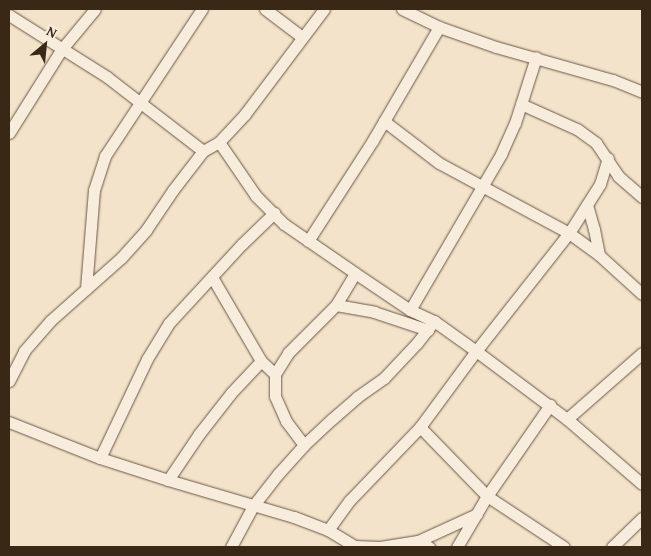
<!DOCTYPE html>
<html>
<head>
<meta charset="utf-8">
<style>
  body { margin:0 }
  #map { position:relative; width:651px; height:556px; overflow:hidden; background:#f4e3cb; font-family:"Gentium Book Plus",serif }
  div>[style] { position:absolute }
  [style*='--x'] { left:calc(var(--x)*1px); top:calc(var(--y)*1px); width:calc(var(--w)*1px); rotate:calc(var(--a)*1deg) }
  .roads { filter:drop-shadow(0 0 1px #685744) drop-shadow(0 0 1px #685744) }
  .minor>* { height:11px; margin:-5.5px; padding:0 5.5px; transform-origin:5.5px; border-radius:5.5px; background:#f8eddd }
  span { translate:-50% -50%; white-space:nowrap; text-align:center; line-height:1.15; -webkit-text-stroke:5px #f8eddd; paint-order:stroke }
  .frame { position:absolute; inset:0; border:10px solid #3a2817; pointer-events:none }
  .north { position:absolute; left:20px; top:20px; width:50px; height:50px; -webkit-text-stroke:4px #f8eddd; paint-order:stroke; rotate:28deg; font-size:14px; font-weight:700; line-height:20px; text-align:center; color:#3a2817 }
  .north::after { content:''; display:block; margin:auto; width:18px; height:22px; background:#3a2817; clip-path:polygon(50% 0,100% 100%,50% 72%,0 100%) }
</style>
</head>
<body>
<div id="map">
  <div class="roads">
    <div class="minor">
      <div style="--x:265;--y:9;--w:46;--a:37.1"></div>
      <div style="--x:402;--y:9;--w:41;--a:25.9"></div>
      <div style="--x:439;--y:27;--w:60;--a:19.3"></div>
      <div style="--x:496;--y:47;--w:122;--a:15.8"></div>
      <div style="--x:613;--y:80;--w:31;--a:22"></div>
      <div style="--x:9;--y:15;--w:116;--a:32.3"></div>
      <div style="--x:107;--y:77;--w:121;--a:37.6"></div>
      <div style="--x:521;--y:104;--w:61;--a:24.1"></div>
      <div style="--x:577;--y:129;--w:24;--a:36"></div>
      <div style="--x:596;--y:143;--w:40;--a:56"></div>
      <div style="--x:618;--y:176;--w:32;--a:41"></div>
      <div style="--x:384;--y:121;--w:69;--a:37.4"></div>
      <div style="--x:439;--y:163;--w:148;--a:28.3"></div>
      <div style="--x:569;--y:233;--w:37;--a:36"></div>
      <div style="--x:599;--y:255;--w:58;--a:42.2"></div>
      <div style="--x:9;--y:133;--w:98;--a:-57.9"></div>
      <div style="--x:61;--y:50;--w:53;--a:-50.3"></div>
      <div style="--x:219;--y:142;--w:65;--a:55.6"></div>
      <div style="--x:256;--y:196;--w:40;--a:45"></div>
      <div style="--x:284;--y:224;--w:86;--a:34.6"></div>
      <div style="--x:355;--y:273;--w:66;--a:33.9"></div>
      <div style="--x:410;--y:310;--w:26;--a:25"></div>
      <div style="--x:434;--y:321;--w:52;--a:35.5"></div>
      <div style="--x:476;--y:351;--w:114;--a:36.8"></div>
      <div style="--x:567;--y:419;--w:99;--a:40.9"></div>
      <div style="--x:587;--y:205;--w:25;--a:74"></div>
      <div style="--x:594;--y:229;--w:26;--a:79"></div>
      <div style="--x:308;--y:241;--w:120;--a:-57.2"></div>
      <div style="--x:373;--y:140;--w:131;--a:-59.7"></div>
      <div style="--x:212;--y:277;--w:97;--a:59.7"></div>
      <div style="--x:261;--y:361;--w:19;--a:43"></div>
      <div style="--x:86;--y:289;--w:99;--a:-85.4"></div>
      <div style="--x:94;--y:190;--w:36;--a:-72"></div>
      <div style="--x:105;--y:156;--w:176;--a:-56.6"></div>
      <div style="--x:336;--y:305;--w:39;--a:10"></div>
      <div style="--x:374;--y:312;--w:57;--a:18.4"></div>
      <div style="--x:410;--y:310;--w:181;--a:-59.7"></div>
      <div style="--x:501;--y:154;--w:34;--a:-66"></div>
      <div style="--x:515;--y:123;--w:69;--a:-72.3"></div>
      <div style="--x:9;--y:381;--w:34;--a:-63"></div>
      <div style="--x:24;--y:351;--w:40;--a:-49"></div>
      <div style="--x:50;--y:321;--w:95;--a:-41.6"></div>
      <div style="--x:121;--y:258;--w:38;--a:-48"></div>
      <div style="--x:146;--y:230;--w:48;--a:-56"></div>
      <div style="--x:173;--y:190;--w:49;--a:-52.4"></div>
      <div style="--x:203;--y:151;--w:18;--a:-29"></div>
      <div style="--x:219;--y:142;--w:38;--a:-47"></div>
      <div style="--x:245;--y:114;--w:131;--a:-53"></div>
      <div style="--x:567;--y:419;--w:100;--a:-41.3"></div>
      <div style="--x:9;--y:422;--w:98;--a:21.6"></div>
      <div style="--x:100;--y:458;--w:71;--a:17.9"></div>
      <div style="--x:168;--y:480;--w:131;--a:16.4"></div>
      <div style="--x:294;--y:517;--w:36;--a:21"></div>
      <div style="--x:328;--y:530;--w:31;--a:31"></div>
      <div style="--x:355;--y:546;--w:25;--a:2"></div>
      <div style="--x:380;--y:547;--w:38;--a:-9"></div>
      <div style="--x:418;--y:541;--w:65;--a:-24.6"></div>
      <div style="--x:420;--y:427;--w:96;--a:45.8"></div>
      <div style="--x:487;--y:496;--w:92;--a:33.5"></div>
      <div style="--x:304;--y:445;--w:30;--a:-127"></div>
      <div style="--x:286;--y:421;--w:27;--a:-114"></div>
      <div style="--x:275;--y:396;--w:22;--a:-90"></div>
      <div style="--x:275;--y:374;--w:25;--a:-58"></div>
      <div style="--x:288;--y:353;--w:68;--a:-45"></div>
      <div style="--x:336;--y:305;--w:37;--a:-59"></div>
      <div style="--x:100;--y:458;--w:110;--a:-64.6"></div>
      <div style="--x:147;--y:359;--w:42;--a:-58.6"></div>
      <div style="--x:169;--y:323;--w:108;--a:-47.3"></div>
      <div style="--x:242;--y:244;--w:45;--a:-44.1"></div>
      <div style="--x:168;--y:480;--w:55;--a:-56"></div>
      <div style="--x:199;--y:434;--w:52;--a:-52"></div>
      <div style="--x:231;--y:393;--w:44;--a:-46.8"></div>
      <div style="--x:328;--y:530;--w:37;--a:-54"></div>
      <div style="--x:350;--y:500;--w:101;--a:-46.2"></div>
      <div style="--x:420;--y:427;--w:94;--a:-53.6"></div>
      <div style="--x:476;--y:351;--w:150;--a:-51.8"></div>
      <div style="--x:569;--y:233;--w:58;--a:-57.7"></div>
      <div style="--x:600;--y:184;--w:27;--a:-73"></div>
      <div style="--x:418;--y:541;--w:13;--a:29"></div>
      <div style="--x:231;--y:547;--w:47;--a:-61.8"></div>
      <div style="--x:253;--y:506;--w:41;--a:-52"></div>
      <div style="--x:278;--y:474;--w:39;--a:-48"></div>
      <div style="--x:304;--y:445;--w:38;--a:-43"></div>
      <div style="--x:332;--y:419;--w:33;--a:-41"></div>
      <div style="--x:357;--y:397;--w:33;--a:-35"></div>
      <div style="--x:384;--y:378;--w:48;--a:-46.7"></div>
      <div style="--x:417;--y:343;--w:28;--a:-52"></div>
      <div style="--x:457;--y:547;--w:59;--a:-59.5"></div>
      <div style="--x:487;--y:496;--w:111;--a:-55.3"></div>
      <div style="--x:612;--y:547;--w:42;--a:-44"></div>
    </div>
  </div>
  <div class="frame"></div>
  <div class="north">N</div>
</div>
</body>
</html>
